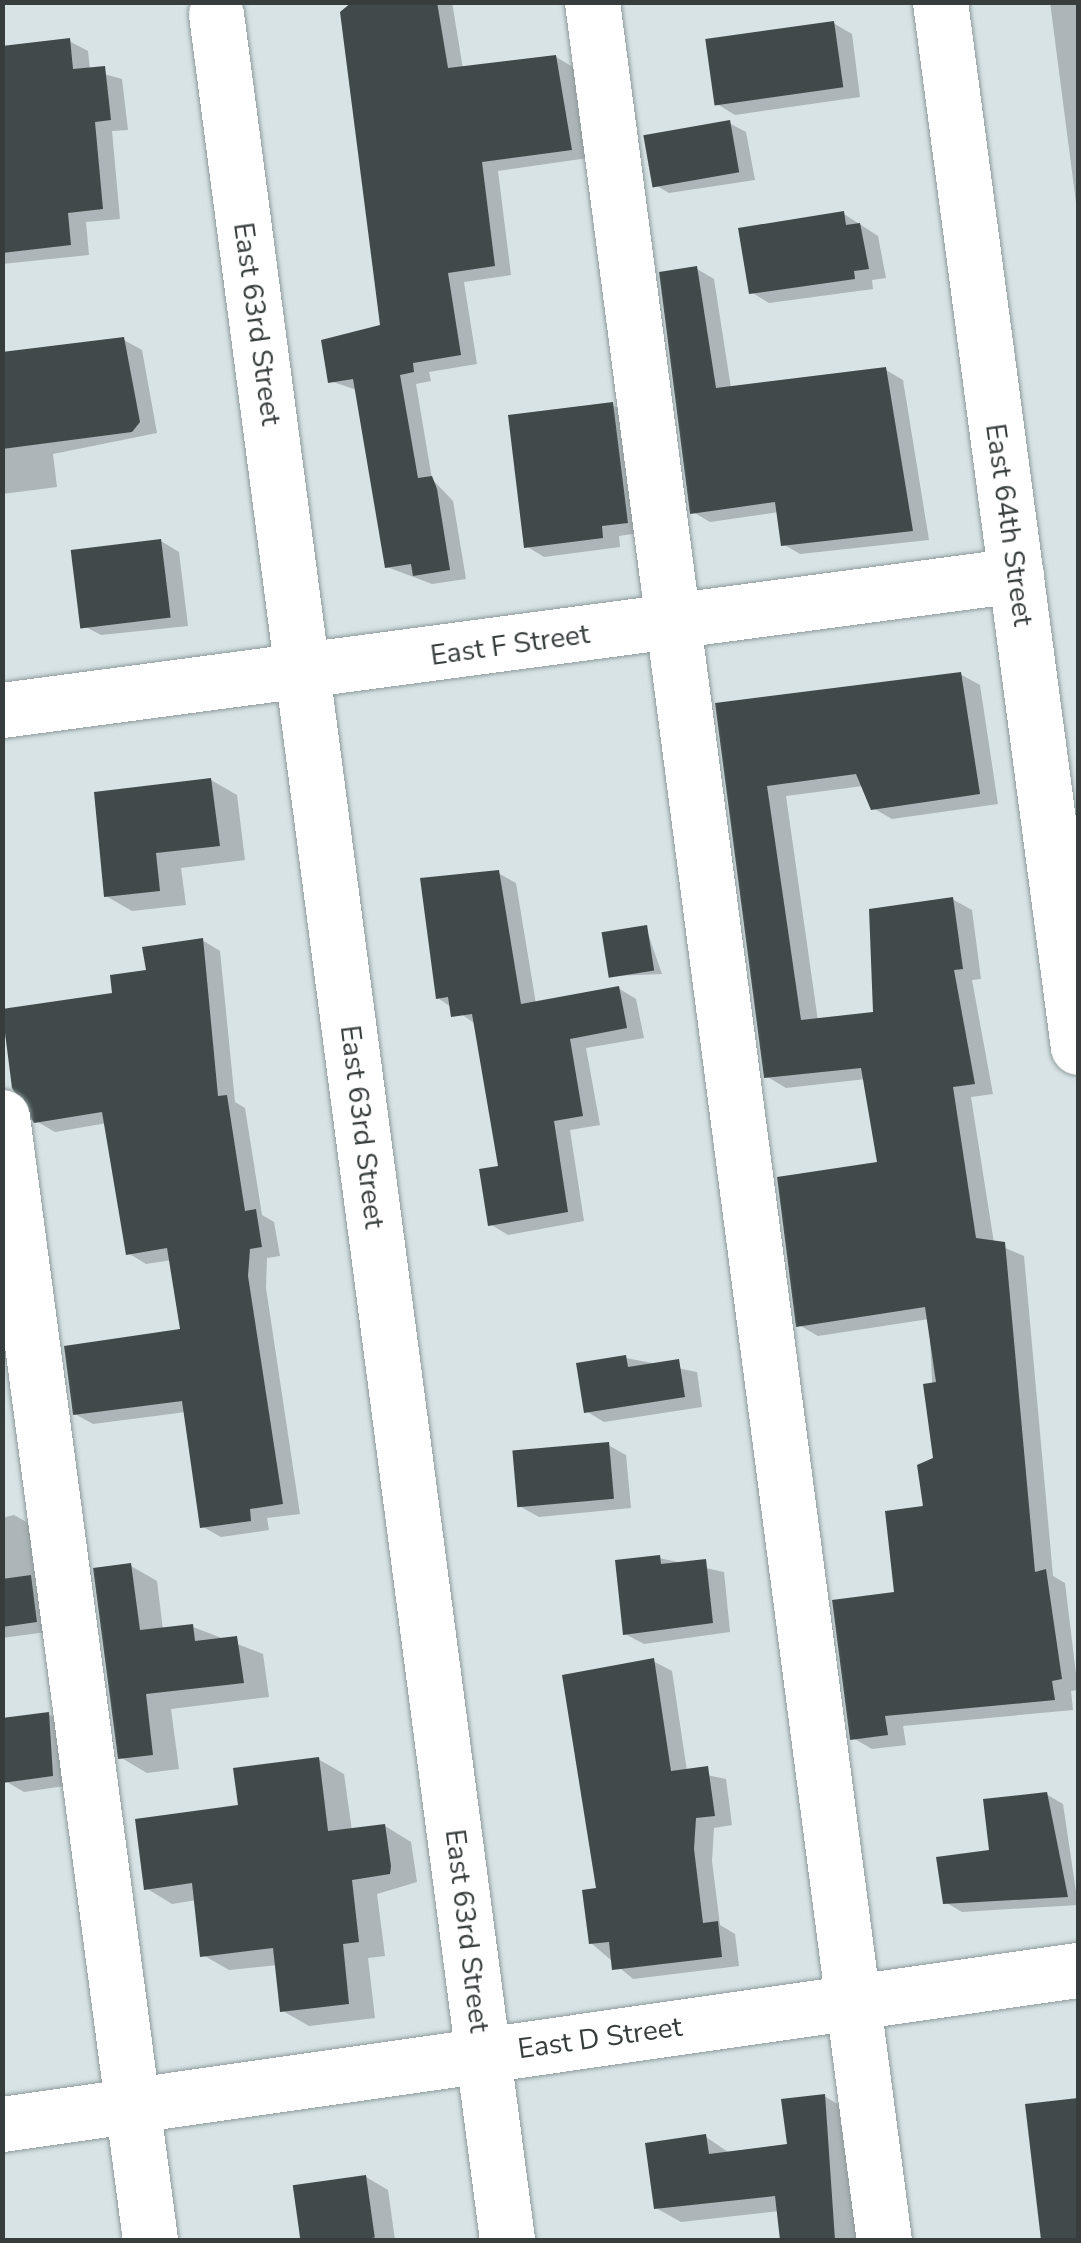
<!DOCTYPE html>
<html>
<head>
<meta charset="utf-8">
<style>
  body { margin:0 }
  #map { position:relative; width:1081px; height:2243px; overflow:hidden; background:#d7e3e5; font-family:"Nunito Sans",sans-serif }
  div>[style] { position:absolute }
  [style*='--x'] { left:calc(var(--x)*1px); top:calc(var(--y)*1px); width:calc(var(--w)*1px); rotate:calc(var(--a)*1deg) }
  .shadow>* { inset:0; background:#0003 }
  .building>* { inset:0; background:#404a4b; transform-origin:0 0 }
  .roads { filter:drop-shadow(0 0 2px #8d999a) drop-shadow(0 0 2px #8d999a) }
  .minor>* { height:55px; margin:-27.5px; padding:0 27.5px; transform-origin:27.5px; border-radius:27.5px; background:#fff }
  span { translate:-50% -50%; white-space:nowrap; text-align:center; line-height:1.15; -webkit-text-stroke:10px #fff; paint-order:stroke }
  .street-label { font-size:28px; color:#373c3c }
  .frame { position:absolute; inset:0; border:5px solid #373c3c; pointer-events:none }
</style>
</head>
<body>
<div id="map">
  <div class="shadow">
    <div style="clip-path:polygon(355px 2px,452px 2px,463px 69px,556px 57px,573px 67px,588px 158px,498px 171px,511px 275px,464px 282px,477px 364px,429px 372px,431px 381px,416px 384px,432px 479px,453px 501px,466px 579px,432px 584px,387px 567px,357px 390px,330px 381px,383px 326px)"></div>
    <div style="clip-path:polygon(1050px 2px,1078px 2px,1078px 218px)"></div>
    <div style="clip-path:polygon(833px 23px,852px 34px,860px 97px,735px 115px,717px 104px,708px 41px)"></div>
    <div style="clip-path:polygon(69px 41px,88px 51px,90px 70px,122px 79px,128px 130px,112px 131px,120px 219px,86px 222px,89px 255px,2px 264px,2px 48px)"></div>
    <div style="clip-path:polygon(729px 123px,746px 132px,755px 180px,669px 193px,652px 183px)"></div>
    <div style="clip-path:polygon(844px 214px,878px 236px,886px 278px,872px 280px,873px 289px,769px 303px,751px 292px)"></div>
    <div style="clip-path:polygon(697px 269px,714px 279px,731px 388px,886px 370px,903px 380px,929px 540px,800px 554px,783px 544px,779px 512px,710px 522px,693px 512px)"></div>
    <div style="clip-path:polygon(124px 340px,142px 350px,157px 433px,53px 454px,57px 487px,2px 494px,2px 405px)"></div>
    <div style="clip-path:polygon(612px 405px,630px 415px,646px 532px,619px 536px,620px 547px,544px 557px,526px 546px)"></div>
    <div style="clip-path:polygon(161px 541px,179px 552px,188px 626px,101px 635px,82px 625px)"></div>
    <div style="clip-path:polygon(960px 674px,980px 685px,998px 804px,892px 819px,873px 808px,863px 786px,786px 796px,818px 1021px,876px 1015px,952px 899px,972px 910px,981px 979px,972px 980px,993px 1094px,971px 1097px,994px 1243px,1024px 1256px,1053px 1576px,1065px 1583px,1078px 1690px,1071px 1691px,1073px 1710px,903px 1726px,906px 1745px,872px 1749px,853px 1738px,936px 1460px,929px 1319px,818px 1336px,799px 1325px,880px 1165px,866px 1079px,786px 1088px,766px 1076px,718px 706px)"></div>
    <div style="clip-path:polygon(211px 780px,237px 795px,245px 860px,181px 868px,186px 905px,132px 911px,106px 896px)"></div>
    <div style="clip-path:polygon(498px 873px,516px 883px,536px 1004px,618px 988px,636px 999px,644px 1038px,586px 1048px,600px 1125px,570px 1130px,584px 1221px,508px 1235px,490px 1224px,501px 1167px,477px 1025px,438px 998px)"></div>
    <div style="clip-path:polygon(646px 928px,662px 974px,612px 976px)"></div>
    <div style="clip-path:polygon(202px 940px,220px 951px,235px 1102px,245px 1108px,262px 1215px,274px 1222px,280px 1256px,267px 1258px,266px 1288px,300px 1514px,267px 1518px,269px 1530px,221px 1537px,203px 1527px,186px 1412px,93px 1424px,75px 1414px,183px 1331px,172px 1260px,146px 1264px,128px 1253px,107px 1123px,55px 1132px,36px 1121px,14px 1087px,2px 1016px,115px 995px)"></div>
    <div style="clip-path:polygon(626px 1358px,697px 1372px,702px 1407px,604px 1422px,586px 1411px)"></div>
    <div style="clip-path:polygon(608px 1445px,626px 1455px,631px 1508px,539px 1517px,521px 1507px)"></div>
    <div style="clip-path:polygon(14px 1515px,32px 1525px,54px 1631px,2px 1638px,2px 1518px)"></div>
    <div style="clip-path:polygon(659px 1558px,724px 1572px,730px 1632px,644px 1644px,625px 1634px)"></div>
    <div style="clip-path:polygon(131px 1566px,157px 1581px,163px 1630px,193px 1627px,263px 1654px,269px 1697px,171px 1709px,179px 1769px,147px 1773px,120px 1757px)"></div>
    <div style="clip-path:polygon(653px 1661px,672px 1671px,687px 1771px,726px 1779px,732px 1825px,714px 1828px,712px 1861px,720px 1925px,735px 1934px,739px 1966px,633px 1979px,591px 1943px)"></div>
    <div style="clip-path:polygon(48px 1714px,66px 1725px,71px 1785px,24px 1792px,7px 1782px)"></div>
    <div style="clip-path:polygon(318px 1759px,344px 1774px,352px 1831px,385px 1826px,411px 1842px,417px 1882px,377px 1894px,385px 1956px,368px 1958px,375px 2018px,309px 2026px,283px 2011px,278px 1965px,229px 1970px,203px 1955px,197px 1900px,172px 1904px,146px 1888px,240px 1807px)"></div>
    <div style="clip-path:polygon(1046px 1794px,1063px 1804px,1078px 1905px,962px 1912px,945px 1902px)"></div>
    <div style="clip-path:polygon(824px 2096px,849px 2111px,864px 2240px,783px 2240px,779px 2211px,681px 2222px,656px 2208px,706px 2137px,731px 2154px,789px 2146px)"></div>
    <div style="clip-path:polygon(1078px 2100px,1078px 2240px,1042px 2240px,1028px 2106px)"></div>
    <div style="clip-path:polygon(366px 2177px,388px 2190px,395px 2240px,300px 2240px,296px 2186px)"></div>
  </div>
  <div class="building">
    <div style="clip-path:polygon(352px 2px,437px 2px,448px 68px,556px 55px,572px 150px,482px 162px,495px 266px,448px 273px,461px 355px,413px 363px,414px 372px,400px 375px,418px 478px,432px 476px,437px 489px,450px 570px,413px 576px,411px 564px,385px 568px,353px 379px,328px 383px,321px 340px,380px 325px,340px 12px)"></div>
    <div style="left:834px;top:21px;width:67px;height:130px;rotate:82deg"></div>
    <div style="clip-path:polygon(70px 38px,73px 69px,105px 66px,111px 120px,95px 122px,103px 209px,68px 213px,71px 245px,2px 253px,2px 46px)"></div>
    <div style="left:730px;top:120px;width:53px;height:88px;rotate:80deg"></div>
    <div style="clip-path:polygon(844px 211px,846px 225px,860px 223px,869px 269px,854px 271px,855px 279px,749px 294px,738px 228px)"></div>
    <div style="clip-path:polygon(697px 266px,716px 388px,886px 367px,913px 531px,781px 546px,775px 502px,690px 514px,659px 272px)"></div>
    <div style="clip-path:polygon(124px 337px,140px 422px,132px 432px,2px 449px,2px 352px)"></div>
    <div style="clip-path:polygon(613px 402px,628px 523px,602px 526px,603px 538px,524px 548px,508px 415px)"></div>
    <div style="left:161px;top:539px;width:79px;height:91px;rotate:83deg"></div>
    <div style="clip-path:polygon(961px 672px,980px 794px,871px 810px,856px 774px,767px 786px,801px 1020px,873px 1012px,869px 909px,953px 897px,963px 969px,954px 970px,975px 1084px,953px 1087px,976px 1238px,1005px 1242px,1035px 1572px,1046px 1569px,1062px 1679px,1052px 1681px,1055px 1700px,885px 1716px,888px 1735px,850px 1740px,832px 1600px,894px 1592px,885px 1511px,923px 1506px,917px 1465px,933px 1458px,923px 1384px,936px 1382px,925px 1307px,796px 1327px,777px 1177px,877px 1162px,861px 1068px,764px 1078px,715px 703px)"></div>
    <div style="clip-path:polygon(211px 778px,220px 846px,156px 853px,160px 891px,104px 897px,94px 792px)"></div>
    <div style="clip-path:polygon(499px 870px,521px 1004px,619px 986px,627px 1028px,570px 1039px,583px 1116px,554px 1121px,568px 1212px,488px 1226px,479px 1169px,498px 1166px,472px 1014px,451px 1017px,448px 997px,436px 999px,420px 878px)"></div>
    <div style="left:647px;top:925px;width:46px;height:46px;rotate:81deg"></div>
    <div style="clip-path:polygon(203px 938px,218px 1096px,227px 1095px,245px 1211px,256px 1209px,262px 1247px,250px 1249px,248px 1276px,283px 1504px,250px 1509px,251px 1521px,200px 1528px,182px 1401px,73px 1415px,64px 1346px,180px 1329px,167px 1248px,126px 1255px,102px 1112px,34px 1123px,12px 1088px,2px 1009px,112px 993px,110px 975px,146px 970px,142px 947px)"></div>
    <div style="clip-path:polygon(626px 1355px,628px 1367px,679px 1359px,685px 1397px,584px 1413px,576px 1363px)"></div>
    <div style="left:609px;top:1442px;width:57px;height:97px;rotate:85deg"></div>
    <div style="clip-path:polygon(660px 1555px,661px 1564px,706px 1559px,713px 1623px,623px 1635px,615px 1560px)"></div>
    <div style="clip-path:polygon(131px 1563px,140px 1630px,193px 1624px,195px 1641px,237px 1636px,244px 1683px,146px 1694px,153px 1755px,118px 1759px,93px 1568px)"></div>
    <div style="clip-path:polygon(31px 1575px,37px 1622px,2px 1627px,2px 1579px)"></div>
    <div style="clip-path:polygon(654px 1658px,671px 1771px,708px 1766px,715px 1816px,696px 1818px,694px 1849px,703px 1923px,718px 1921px,722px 1957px,612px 1970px,609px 1942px,589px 1944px,582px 1890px,596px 1888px,562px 1675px)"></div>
    <div style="clip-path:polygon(49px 1712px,53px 1776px,2px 1783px,2px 1718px)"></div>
    <div style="clip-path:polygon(319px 1757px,328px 1831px,385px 1824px,391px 1866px,390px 1874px,352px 1880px,359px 1942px,343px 1944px,349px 2004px,280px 2012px,273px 1948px,200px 1957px,192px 1883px,144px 1890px,135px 1819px,238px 1805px,233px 1768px)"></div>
    <div style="clip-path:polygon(1047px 1792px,1068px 1897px,943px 1904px,936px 1857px,989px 1850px,983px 1799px)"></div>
    <div style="clip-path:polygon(825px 2094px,835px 2240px,780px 2240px,775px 2196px,654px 2209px,645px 2143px,706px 2134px,709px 2154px,787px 2144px,781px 2099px)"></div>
    <div style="clip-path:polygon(1078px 2098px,1078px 2240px,1041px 2240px,1025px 2104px)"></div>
    <div style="left:366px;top:2175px;width:63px;height:74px;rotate:82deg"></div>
  </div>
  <div class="roads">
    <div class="minor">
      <div style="--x:592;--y:2;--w:2257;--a:82.57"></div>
      <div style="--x:940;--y:2;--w:1054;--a:82.48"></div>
      <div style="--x:216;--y:14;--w:2245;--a:82.55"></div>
      <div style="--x:2;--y:710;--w:1023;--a:-7.58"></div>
      <div style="--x:2;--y:1117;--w:1133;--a:82.49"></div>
      <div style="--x:2;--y:2124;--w:1087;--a:-8.15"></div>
    </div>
  </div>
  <div class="street-label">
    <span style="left:257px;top:324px;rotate:82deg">East 63rd Street</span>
    <span style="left:1009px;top:525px;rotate:82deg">East 64th Street</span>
    <span style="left:510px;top:645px;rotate:-8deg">East F Street</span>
    <span style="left:362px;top:1127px;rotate:83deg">East 63rd Street</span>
    <span style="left:467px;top:1931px;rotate:83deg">East 63rd Street</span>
    <span style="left:600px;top:2038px;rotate:-8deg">East D Street</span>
  </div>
  <div class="frame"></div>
</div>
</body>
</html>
